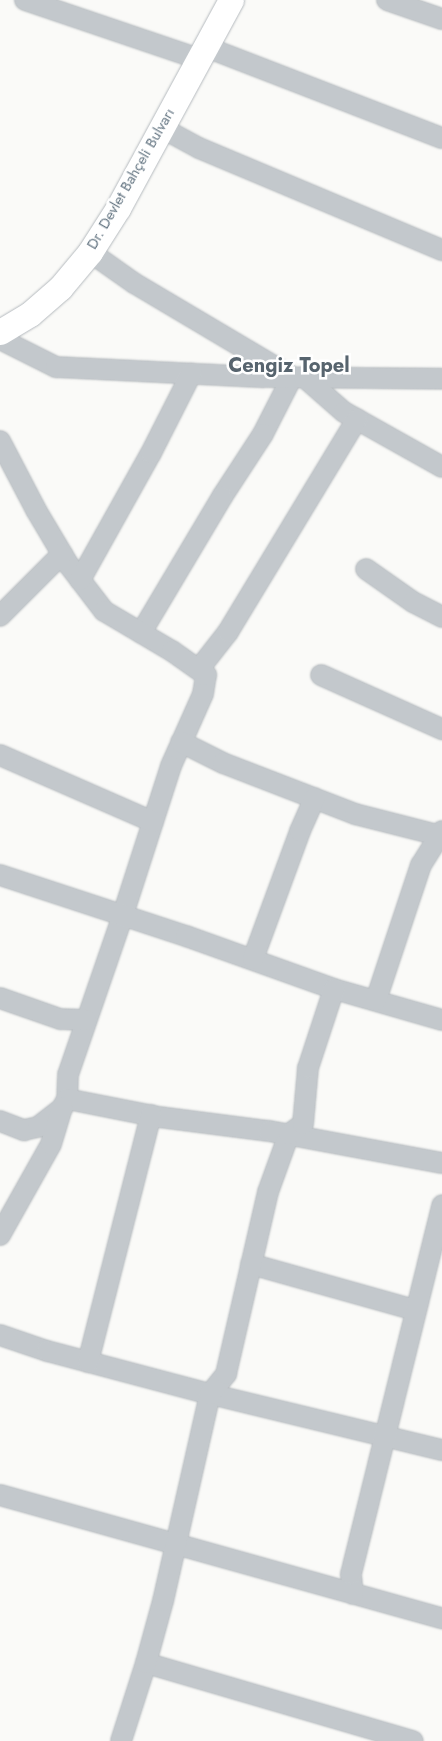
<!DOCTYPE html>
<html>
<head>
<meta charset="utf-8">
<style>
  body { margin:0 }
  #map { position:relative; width:442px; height:1741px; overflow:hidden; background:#fafaf8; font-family:Jost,sans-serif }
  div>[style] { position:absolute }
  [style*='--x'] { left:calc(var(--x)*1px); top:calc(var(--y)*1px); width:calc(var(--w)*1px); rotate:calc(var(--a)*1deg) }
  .roads { filter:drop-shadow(0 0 1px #b5babe) drop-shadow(0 0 1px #b5babe) }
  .minor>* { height:20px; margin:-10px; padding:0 10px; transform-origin:10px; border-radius:10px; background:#c3c8cc }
  .major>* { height:25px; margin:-12.5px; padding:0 12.5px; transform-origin:12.5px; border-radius:12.5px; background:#fff }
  span { translate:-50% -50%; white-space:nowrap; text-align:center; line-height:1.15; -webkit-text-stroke:5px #fff; paint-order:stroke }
  .street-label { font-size:15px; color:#657683 }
  .district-label { font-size:20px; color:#57646e; font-weight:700 }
</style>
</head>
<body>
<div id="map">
  <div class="roads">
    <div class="minor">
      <div style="--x:25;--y:0;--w:184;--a:18.7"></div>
      <div style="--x:387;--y:0;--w:58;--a:19.1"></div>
      <div style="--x:206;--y:47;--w:253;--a:21.1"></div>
      <div style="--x:162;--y:128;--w:42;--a:28.4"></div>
      <div style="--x:199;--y:148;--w:264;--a:22.8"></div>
      <div style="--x:90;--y:252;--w:54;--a:35.2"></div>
      <div style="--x:134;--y:283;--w:184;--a:30.7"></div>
      <div style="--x:292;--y:377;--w:64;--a:117"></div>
      <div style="--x:263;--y:434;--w:75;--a:123.1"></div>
      <div style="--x:222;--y:497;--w:158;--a:120.8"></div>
      <div style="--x:0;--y:339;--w:63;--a:26.6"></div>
      <div style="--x:56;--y:367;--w:208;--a:2.8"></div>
      <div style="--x:264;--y:377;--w:178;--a:0.6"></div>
      <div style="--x:304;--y:377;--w:53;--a:41.2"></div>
      <div style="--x:344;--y:412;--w:112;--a:29.3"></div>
      <div style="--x:0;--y:441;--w:78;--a:62.4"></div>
      <div style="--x:36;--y:510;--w:63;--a:59.3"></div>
      <div style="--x:68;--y:564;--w:59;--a:52.5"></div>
      <div style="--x:104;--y:611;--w:79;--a:30.5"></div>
      <div style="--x:172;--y:651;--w:42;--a:35.2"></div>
      <div style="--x:206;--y:675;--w:19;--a:99"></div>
      <div style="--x:203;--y:694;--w:79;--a:114"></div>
      <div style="--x:171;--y:766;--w:157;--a:107.9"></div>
      <div style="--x:123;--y:915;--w:169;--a:109"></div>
      <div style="--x:68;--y:1075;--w:24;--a:92"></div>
      <div style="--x:366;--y:569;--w:57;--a:35.1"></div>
      <div style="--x:413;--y:602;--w:33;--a:27"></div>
      <div style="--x:80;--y:580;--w:145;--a:-60.8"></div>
      <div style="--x:151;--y:453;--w:89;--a:-63.1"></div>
      <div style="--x:0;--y:616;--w:88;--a:-45"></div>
      <div style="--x:199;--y:669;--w:47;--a:-51.9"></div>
      <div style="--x:228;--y:632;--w:249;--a:-58.8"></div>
      <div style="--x:321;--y:675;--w:133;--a:24.1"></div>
      <div style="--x:181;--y:742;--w:47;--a:26.6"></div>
      <div style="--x:223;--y:763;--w:142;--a:21.1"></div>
      <div style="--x:355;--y:814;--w:90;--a:14.2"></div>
      <div style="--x:0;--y:755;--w:167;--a:23.6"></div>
      <div style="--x:0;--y:875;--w:196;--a:18.2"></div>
      <div style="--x:186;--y:936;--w:157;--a:19.7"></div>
      <div style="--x:334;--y:989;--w:112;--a:16"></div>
      <div style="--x:253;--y:959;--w:136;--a:-69.8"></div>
      <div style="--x:300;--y:831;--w:36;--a:-66"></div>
      <div style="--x:0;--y:998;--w:64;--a:19.3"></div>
      <div style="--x:60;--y:1019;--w:26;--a:2"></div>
      <div style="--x:376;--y:1000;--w:142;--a:-71.6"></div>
      <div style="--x:421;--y:865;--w:40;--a:-58"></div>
      <div style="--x:0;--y:1121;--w:26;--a:21"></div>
      <div style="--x:24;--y:1130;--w:14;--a:-12"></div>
      <div style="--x:38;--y:1127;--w:31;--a:-38"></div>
      <div style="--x:62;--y:1108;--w:10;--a:-61"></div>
      <div style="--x:67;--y:1099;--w:94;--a:11.1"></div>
      <div style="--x:159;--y:1117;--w:111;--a:7.3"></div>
      <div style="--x:269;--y:1131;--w:176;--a:10.5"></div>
      <div style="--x:0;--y:1235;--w:104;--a:-60.7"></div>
      <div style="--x:51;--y:1144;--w:38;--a:-73"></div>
      <div style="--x:251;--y:1264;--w:170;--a:15.7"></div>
      <div style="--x:0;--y:1335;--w:50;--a:18.8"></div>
      <div style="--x:47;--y:1351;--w:169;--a:14.8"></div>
      <div style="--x:210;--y:1394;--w:239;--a:13.6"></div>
      <div style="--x:88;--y:1362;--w:255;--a:-75.7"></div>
      <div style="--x:0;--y:1495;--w:459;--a:15.6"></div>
      <div style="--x:353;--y:1594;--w:20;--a:-96"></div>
      <div style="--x:351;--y:1574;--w:380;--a:-76.1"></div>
      <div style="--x:146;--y:1663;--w:278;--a:16.3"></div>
      <div style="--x:121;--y:1741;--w:82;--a:-72.2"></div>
      <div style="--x:146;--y:1663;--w:64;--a:-74.7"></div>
      <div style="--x:163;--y:1601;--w:212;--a:-77.2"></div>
      <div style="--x:210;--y:1394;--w:26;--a:-51"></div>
      <div style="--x:226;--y:1374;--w:187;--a:-77"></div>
      <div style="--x:268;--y:1192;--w:62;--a:-70.1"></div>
      <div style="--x:289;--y:1134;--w:17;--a:-36"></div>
      <div style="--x:303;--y:1124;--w:56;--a:-84.9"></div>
      <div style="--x:308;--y:1068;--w:83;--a:-71.8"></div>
    </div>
    <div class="major">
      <div style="--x:0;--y:332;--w:35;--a:-31"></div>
      <div style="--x:30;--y:314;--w:40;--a:-41"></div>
      <div style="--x:60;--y:288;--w:47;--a:-50.2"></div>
      <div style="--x:90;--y:252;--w:52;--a:-57.5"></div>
      <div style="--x:118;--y:208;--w:237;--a:-61.5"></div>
    </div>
  </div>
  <div class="street-label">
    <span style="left:131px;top:179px;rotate:-60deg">Dr. Devlet Bahçeli Bulvarı</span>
  </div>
  <div class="district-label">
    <span style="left:289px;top:365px">Cengiz Topel</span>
  </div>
</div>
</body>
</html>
